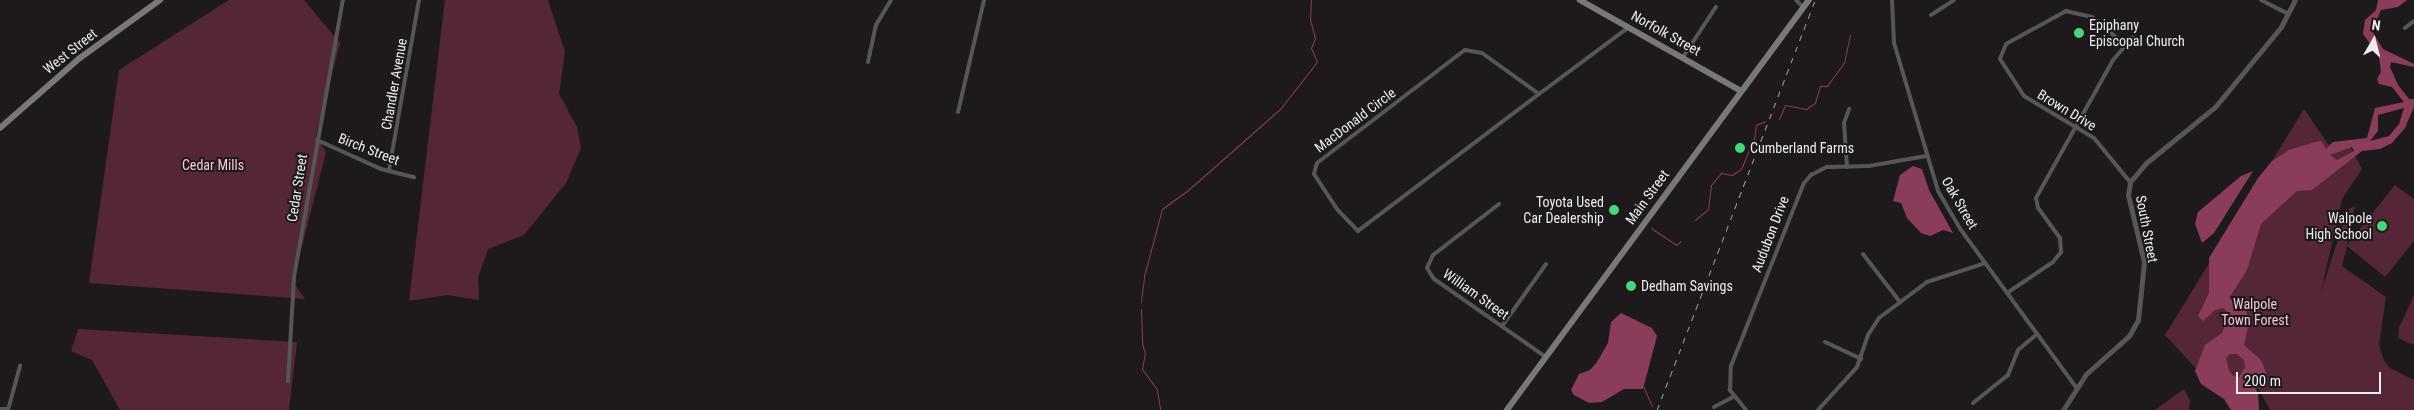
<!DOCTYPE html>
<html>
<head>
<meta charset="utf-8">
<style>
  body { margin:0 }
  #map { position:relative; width:2414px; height:410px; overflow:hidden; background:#1e1a1b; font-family:"Roboto Condensed",sans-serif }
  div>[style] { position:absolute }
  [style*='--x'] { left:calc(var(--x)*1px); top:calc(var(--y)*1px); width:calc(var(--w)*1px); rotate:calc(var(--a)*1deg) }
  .green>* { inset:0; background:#552637 }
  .water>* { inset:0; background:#8b3c5a }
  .stream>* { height:1px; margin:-0.5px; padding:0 0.5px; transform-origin:0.5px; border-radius:0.5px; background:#8b3c5a }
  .minor>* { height:4px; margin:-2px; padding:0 2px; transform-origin:2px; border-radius:2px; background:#555756 }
  .tertiary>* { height:5px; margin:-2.5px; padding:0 2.5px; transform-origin:2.5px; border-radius:2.5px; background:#555756 }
  .secondary>* { height:5.5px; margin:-2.75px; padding:0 2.75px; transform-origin:2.75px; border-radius:2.75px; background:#777977 }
  .rail>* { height:1px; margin-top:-0.5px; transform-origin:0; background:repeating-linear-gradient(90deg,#9e9b9c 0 6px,transparent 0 12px) }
  .dots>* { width:14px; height:14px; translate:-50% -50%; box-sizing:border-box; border:2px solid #1e1a1b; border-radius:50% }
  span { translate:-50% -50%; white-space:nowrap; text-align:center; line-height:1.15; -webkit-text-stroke:4px #1e1a1b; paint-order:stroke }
  .poi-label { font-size:14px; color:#edebeb }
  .left { translate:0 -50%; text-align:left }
  .right { translate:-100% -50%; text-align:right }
  .street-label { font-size:14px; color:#edebeb }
  .park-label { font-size:14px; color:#f7c7d5 }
  .north { position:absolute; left:2349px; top:15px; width:50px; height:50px; -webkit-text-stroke:4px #1e1a1b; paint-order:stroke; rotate:8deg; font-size:14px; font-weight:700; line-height:20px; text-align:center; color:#edebeb }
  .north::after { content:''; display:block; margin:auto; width:18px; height:22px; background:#edebeb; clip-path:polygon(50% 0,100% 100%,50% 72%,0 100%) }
  .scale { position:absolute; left:2236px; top:372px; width:145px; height:22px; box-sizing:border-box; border:2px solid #edebeb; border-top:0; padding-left:6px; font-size:15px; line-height:18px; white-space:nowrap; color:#edebeb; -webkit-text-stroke:4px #1e1a1b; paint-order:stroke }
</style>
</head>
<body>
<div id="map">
  <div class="green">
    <div style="clip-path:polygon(229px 0,304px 0,340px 43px,316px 135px,326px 152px,293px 282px,305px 299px,89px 283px,119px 70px)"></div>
    <div style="clip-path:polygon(445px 0,548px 0,565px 52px,559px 94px,577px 127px,581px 148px,566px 183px,524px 235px,488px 249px,478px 278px,479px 300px,447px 295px,409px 301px)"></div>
    <div style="clip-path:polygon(2304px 109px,2328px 144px,2351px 148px,2362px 169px,2342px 199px,2321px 292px,2348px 209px,2355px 206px,2347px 245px,2395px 185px,2414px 199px,2414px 241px,2385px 277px,2347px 246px,2342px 266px,2386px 297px,2379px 344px,2384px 361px,2390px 368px,2414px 380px,2414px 410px,2270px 410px,2258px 388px,2218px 392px,2165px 335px)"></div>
    <div style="clip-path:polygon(2414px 295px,2414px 345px,2398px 338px,2399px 328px)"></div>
    <div style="clip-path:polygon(78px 329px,297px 342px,289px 410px,120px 410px,92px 360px,71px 351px)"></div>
    <div style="clip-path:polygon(2184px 389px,2190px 401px,2189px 410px,2155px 410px)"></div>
  </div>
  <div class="water">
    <div style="clip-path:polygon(evenodd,2378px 0,2407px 0,2398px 7px,2381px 10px,2372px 31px,2383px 49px,2414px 64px,2414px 67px,2391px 62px,2390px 67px,2398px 85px,2409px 99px,2414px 99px,2414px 107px,2405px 128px,2392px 143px,2380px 149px,2362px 151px,2312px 190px,2297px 191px,2261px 224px,2247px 270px,2229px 298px,2235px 303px,2241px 297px,2243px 299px,2249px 322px,2244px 345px,2261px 360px,2266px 373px,2264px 379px,2254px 386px,2258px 393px,2259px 410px,2231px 410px,2224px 399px,2201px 384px,2195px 371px,2205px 345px,2222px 333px,2226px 323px,2227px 311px,2223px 308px,2215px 310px,2203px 321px,2198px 316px,2209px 293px,2209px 258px,2258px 178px,2272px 161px,2289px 150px,2315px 142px,2321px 141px,2326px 149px,2333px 142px,2367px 138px,2375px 108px,2404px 102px,2392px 87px,2379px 84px,2377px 79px,2381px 72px,2379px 57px,2363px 34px,2365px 20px,2376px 10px,2378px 0,2404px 108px,2399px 124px,2389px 136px,2370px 141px,2378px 131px,2378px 115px,2404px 108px,2378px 0,2352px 147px,2354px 151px,2337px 160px,2330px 155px,2352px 147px,2378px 0,2230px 354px,2237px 354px,2244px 360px,2245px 367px,2239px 377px,2233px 376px,2229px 370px,2226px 358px,2230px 354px)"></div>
    <div style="clip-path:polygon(1913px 166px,1922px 169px,1929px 190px,1953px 233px,1943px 230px,1930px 236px,1921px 233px,1907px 218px,1901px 203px,1893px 201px,1900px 175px)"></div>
    <div style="clip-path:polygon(2253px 171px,2214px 233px,2202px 243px,2195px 224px,2198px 212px,2241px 176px)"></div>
    <div style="clip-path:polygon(1621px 313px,1652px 328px,1657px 336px,1643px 389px,1624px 389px,1602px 402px,1589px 403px,1574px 395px,1571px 390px,1579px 374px,1590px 370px,1597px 362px,1608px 343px,1611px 322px)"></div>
  </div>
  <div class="stream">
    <div style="--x:1779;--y:119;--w:15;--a:-67"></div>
    <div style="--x:1785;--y:105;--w:21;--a:11"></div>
    <div style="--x:1806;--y:109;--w:11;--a:-34"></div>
    <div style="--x:1815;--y:103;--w:18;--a:-74"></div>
    <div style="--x:1820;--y:86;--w:7;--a:0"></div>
    <div style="--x:1827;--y:86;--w:29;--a:-54"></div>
    <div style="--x:1844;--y:63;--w:29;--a:-78"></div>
    <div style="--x:1695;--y:220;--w:17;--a:-40"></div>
    <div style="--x:1708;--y:209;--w:24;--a:-83"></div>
    <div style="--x:1711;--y:185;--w:16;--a:-50"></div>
    <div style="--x:1721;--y:173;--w:11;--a:10"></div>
    <div style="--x:1732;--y:175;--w:11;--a:-34"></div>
    <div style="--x:1741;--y:169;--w:33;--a:-67"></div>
    <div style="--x:1754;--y:139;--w:14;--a:-82"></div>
    <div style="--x:1756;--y:125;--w:10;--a:-24"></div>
    <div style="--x:1651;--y:228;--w:30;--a:34"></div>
    <div style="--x:1676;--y:245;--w:6;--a:-39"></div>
    <div style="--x:1141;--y:302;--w:26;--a:-83"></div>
    <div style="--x:1144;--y:276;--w:69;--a:-75"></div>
    <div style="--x:1162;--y:209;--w:31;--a:-36"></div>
    <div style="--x:1187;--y:191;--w:125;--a:-41.4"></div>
    <div style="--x:1281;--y:108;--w:58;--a:-52"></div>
    <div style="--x:1317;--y:62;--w:15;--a:-113"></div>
    <div style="--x:1311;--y:48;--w:11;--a:-68"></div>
    <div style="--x:1315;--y:38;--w:20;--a:-105"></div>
    <div style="--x:1310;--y:19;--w:19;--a:-87"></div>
    <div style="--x:1141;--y:309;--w:35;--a:88"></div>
    <div style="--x:1142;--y:344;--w:9;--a:72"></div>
    <div style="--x:1145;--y:353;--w:16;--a:101"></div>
    <div style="--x:1142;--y:369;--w:26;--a:54"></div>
    <div style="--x:1157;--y:390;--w:20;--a:81"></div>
    <div style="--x:1643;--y:386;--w:22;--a:66"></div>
  </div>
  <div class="minor">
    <div style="--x:1796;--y:0;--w:10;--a:45"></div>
    <div style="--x:1892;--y:0;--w:43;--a:87.3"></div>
    <div style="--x:1894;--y:43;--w:154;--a:73.4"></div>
    <div style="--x:1938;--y:191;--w:45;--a:59.5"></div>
    <div style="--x:1961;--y:230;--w:195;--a:53.8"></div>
    <div style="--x:2261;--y:0;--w:30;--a:27"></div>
    <div style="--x:1931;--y:15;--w:27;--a:-33"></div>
    <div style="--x:2405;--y:28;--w:11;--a:-38"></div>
    <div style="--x:2124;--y:44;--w:42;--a:-139.8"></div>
    <div style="--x:2092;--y:17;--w:27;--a:-167"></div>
    <div style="--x:2066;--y:11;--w:68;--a:151.2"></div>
    <div style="--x:2006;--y:44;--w:16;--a:112"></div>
    <div style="--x:2000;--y:59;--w:44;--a:57"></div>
    <div style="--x:2024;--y:96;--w:82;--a:31"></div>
    <div style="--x:2094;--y:138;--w:57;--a:50.7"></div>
    <div style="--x:1683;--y:57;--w:60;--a:-56.6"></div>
    <div style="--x:868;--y:62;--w:38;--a:-78"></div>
    <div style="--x:876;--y:25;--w:29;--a:-59"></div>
    <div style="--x:1539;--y:94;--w:227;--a:142.9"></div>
    <div style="--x:1358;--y:231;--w:30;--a:-134"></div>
    <div style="--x:1337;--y:209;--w:42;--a:-123.3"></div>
    <div style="--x:1314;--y:174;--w:11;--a:-75"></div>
    <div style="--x:1317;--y:163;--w:186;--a:-37.4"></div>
    <div style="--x:1465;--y:50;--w:17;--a:10"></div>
    <div style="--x:1482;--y:53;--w:70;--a:35.7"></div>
    <div style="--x:1539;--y:94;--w:112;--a:-36.7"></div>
    <div style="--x:958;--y:112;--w:115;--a:-76.9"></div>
    <div style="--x:317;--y:140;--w:70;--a:24.4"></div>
    <div style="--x:381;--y:169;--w:34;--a:14"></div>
    <div style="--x:1847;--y:167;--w:44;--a:-93.9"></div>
    <div style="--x:1844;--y:123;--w:15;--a:-70"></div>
    <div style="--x:389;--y:170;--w:173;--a:-80"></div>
    <div style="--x:1499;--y:204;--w:83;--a:142.3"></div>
    <div style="--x:1433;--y:255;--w:14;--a:115"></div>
    <div style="--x:1427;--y:268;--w:13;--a:58"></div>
    <div style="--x:1434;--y:279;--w:136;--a:34.9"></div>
    <div style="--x:1863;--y:254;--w:61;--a:52.4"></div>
    <div style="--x:2007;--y:293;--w:55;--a:-34"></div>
    <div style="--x:2053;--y:262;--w:13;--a:-51"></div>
    <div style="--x:2061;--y:252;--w:14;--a:-94"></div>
    <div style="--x:2060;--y:238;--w:37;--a:-126"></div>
    <div style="--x:2038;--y:208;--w:10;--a:-101"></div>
    <div style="--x:2036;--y:198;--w:158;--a:-60.8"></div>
    <div style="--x:2113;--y:60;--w:30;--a:-49"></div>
    <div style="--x:1502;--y:326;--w:76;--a:-54.6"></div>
    <div style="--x:1825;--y:342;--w:40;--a:25"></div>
    <div style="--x:288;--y:381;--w:104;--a:-86.7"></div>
    <div style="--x:294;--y:277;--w:281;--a:-80"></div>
    <div style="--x:1973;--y:403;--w:45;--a:-38.7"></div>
    <div style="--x:2008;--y:375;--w:27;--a:-68"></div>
    <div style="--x:2018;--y:350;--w:25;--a:-40"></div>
    <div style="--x:1714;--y:407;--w:21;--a:-28"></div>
    <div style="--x:0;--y:409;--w:8;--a:0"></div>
    <div style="--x:8;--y:410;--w:46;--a:-74.7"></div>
    <div style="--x:1746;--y:410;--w:26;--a:-129"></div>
    <div style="--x:1730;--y:390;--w:24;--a:-88"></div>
    <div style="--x:1731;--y:366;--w:197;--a:-68.3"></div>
    <div style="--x:1804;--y:183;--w:11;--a:-49"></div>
    <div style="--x:1811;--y:175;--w:18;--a:-27"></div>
    <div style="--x:1827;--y:167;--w:42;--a:-1.4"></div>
    <div style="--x:1869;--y:166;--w:58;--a:-10"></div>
    <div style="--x:1818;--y:410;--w:58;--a:-47.8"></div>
    <div style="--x:1857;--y:367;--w:34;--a:-71"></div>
    <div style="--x:1868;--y:335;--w:20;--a:-57"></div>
    <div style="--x:1879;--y:318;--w:60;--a:-36.9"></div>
    <div style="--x:1927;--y:282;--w:61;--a:-18.1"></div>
  </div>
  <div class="tertiary">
    <div style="--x:2063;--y:410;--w:43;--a:-57.4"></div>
    <div style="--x:2086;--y:374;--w:57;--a:-41.5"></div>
    <div style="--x:2129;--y:336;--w:18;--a:-61"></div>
    <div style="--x:2138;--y:320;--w:58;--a:-84.1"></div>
    <div style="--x:2144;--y:262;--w:69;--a:-103.4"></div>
    <div style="--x:2128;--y:195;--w:13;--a:-81"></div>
    <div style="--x:2130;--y:182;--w:25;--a:-50"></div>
    <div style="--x:2146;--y:163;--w:89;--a:-39.1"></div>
    <div style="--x:2215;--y:107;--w:104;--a:-50.5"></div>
    <div style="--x:2281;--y:27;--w:30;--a:-63"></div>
  </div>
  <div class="secondary">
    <div style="--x:1580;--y:0;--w:184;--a:29.4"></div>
    <div style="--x:0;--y:128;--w:106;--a:-41.2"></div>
    <div style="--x:80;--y:58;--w:99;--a:-35.9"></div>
    <div style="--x:1507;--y:410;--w:509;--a:-53.63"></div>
  </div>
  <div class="rail">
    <div style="--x:1657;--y:410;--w:439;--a:-68.9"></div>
  </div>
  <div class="dots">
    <div style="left:2079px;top:33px;background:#48d778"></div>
    <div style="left:1740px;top:148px;background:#48d778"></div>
    <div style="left:1614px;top:210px;background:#48d778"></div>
    <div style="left:2382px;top:226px;background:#48d778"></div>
    <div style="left:1631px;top:286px;background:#48d778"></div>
  </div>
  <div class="poi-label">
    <span class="left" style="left:2089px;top:33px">Epiphany<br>Episcopal Church</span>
    <span class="left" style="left:1750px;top:148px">Cumberland Farms</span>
    <span class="right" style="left:1604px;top:210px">Toyota Used<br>Car Dealership</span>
    <span class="right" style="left:2372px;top:226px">Walpole<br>High School</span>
    <span class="left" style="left:1641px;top:286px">Dedham Savings</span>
  </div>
  <div class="street-label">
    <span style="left:1666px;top:33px;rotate:29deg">Norfolk Street</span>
    <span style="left:70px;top:51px;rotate:-38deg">West Street</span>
    <span style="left:394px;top:84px;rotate:-80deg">Chandler Avenue</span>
    <span style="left:2067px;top:110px;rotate:31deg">Brown Drive</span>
    <span style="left:1355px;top:120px;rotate:-37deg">MacDonald Circle</span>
    <span style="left:369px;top:149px;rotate:21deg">Birch Street</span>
    <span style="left:297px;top:188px;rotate:-81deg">Cedar Street</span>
    <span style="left:1647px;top:197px;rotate:-54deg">Main Street</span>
    <span style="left:1960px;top:203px;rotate:60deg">Oak Street</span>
    <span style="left:2147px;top:229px;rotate:79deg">South Street</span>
    <span style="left:1770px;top:234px;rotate:-69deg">Audubon Drive</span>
    <span style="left:1476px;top:294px;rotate:35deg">William Street</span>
  </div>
  <div class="park-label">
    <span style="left:213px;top:165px">Cedar Mills</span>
    <span style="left:2255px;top:312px">Walpole<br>Town Forest</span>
  </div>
  <div class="north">N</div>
  <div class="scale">200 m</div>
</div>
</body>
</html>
